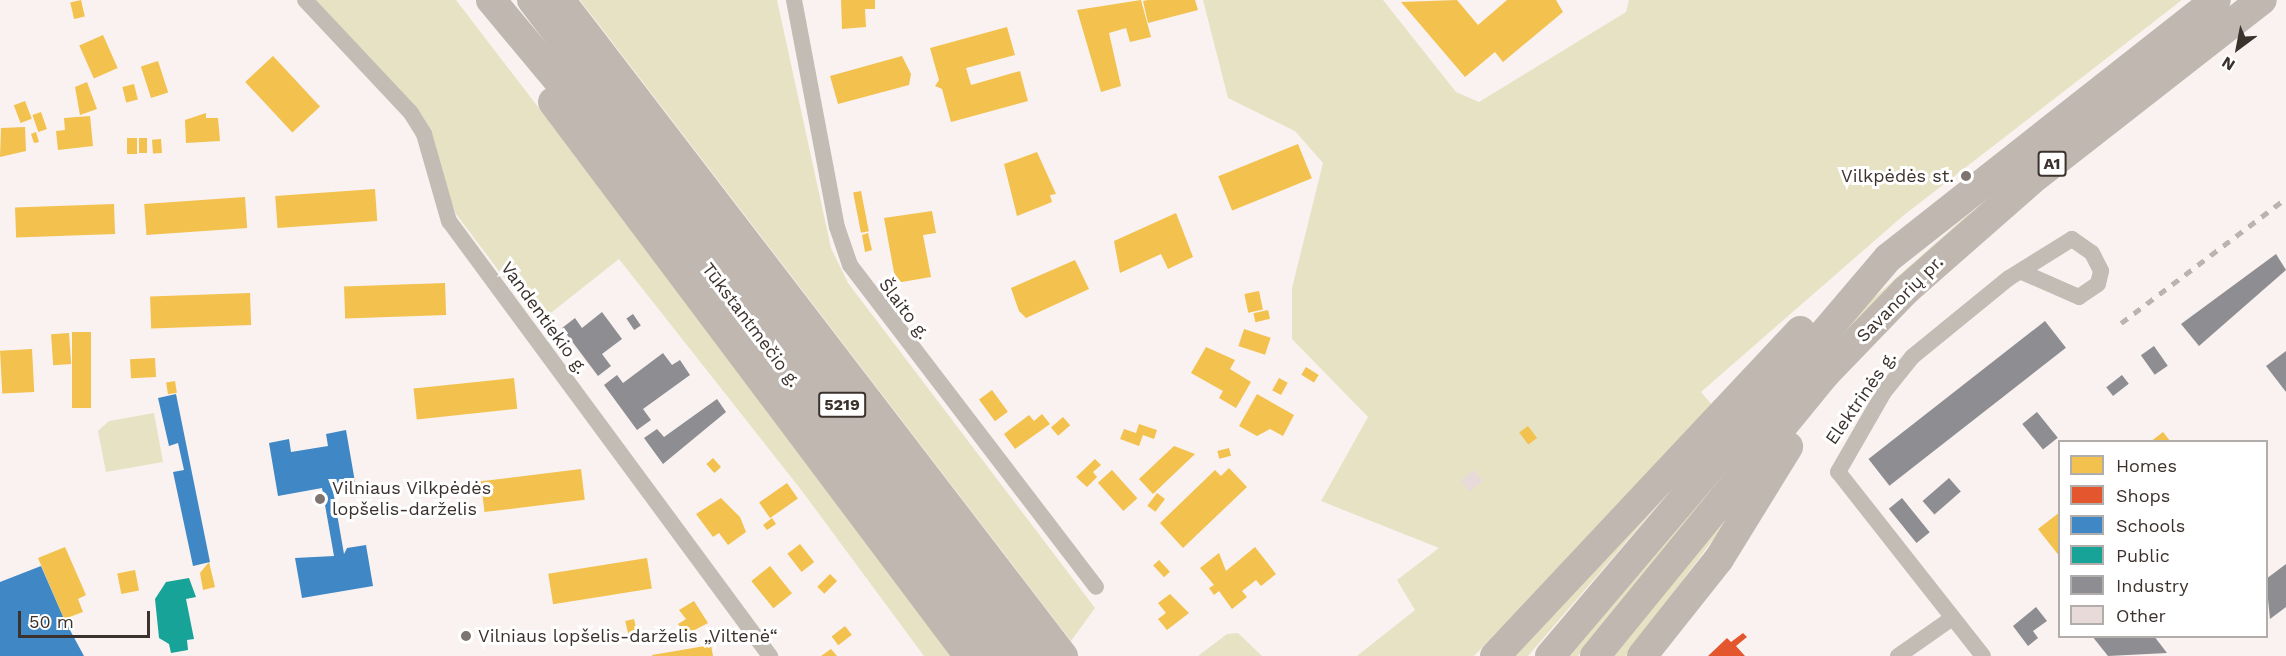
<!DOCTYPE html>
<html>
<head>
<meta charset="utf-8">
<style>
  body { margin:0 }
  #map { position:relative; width:2286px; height:656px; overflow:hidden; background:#f9f2f0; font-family:"Work Sans",sans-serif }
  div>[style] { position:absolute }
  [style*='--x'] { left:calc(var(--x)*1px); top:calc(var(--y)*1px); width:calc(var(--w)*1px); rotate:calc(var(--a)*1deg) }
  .green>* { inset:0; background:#e7e2c3 }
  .homes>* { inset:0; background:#f2c14e; transform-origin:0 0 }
  .shops>* { inset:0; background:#e4572e }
  .schools>* { inset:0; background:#3f88c5 }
  .public>* { inset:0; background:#17a398 }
  .industry>* { inset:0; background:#8d8d92; transform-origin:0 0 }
  .building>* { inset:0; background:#e8dad9; transform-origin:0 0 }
  .street>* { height:16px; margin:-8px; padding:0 8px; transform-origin:8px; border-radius:8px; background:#c2bcb4 }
  .highway>* { height:30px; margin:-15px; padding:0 15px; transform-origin:15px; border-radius:15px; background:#bfb7b0 }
  .rail>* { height:4.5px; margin-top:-2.25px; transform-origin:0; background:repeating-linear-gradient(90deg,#b9b4af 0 8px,transparent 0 16px) }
  .dots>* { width:16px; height:16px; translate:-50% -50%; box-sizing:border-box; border:3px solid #fff; border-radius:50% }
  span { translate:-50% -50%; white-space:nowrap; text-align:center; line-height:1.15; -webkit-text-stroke:6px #fff; paint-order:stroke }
  .shield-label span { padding:2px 4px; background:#fff; border:2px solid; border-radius:4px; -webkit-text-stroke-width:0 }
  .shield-label { font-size:16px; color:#3c322d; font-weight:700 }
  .poi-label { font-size:18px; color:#3c322d }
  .right { translate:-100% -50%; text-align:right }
  .left { translate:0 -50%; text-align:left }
  .street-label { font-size:18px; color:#3c322d }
  .legend { position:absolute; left:2058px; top:440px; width:210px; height:198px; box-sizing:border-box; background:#fff; border:2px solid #b1adab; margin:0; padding:8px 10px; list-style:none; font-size:18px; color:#3c322d }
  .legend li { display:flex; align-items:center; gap:12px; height:30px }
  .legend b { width:30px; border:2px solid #b1adab }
  .north { position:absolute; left:2208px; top:18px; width:60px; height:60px; -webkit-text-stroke:4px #fff; paint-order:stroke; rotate:212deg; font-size:16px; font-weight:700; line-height:24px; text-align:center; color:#3c322d }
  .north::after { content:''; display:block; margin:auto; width:21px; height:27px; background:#3c322d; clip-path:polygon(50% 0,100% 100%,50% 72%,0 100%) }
  .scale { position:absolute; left:18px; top:611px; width:132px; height:27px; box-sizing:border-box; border:3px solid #3c322d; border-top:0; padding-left:8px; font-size:18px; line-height:21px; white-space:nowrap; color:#3c322d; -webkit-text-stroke:4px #fff; paint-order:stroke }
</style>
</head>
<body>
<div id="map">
  <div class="green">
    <div style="clip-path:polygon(316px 0,456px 0,959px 656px,924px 656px,802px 491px,619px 259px,538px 323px,456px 214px,421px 120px)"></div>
    <div style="clip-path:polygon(580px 0,777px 0,831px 248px,848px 283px,1095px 608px,1071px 641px)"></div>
    <div style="clip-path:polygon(1203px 0,1383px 0,1456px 92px,1479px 102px,1626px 12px,1629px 0,2182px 0,1904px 215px,1701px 392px,1713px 406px,1474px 656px,1357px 656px,1415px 610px,1397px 580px,1439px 548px,1321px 501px,1368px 417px,1292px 339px,1292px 288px,1323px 163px,1295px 131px,1228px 98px)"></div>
    <div style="clip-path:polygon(1974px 209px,1600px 634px,1578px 656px,1563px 656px,1851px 318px)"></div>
    <div style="clip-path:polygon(154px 413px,163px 462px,106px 472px,98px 431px,109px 421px)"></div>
    <div style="clip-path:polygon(1762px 474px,1626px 656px,1611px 656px)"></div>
    <div style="clip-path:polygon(1682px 477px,1528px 656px,1511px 656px)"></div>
    <div style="clip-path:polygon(1238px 633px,1262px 656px,1198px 656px,1227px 634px)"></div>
  </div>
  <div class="homes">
    <div style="left:81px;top:0;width:17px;height:11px;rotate:77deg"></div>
    <div style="clip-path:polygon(841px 0,875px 0,875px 9px,865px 9px,866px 27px,842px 29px)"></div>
    <div style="clip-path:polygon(1141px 0,1151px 37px,1130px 42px,1126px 28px,1109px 33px,1121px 86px,1101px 92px,1077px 10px)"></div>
    <div style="clip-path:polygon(1148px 0,1195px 0,1198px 10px,1148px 23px,1143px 1px)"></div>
    <div style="clip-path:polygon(1457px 0,1478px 25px,1507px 0,1556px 0,1563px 12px,1503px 62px,1495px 52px,1465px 77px,1401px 2px)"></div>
    <div style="clip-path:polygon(1007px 27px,1015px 55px,966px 68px,971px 85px,1020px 71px,1028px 101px,951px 122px,942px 89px,935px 86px,939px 80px,930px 48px)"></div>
    <div style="left:103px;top:35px;width:36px;height:26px;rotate:66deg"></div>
    <div style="left:273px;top:56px;width:69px;height:38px;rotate:47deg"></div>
    <div style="clip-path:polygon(902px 56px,911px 74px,909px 85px,838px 104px,830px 76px)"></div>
    <div style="left:158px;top:61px;width:33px;height:18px;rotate:72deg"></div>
    <div style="clip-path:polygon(87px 82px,97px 109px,80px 115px,75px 87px)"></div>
    <div style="left:134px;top:84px;width:16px;height:12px;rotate:76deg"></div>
    <div style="left:25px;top:101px;width:19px;height:12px;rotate:69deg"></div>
    <div style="left:41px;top:112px;width:18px;height:9px;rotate:71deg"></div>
    <div style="clip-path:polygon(206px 113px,206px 118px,218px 118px,220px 141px,186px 143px,185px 120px)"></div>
    <div style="clip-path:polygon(90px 116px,93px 146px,58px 150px,56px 131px,65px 130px,64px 118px)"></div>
    <div style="clip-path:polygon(25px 127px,26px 151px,0 157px,1px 128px)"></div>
    <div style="clip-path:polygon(36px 132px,39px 142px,34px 143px,31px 134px)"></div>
    <div style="left:127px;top:138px;width:10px;height:16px"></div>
    <div style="left:139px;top:138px;width:8px;height:15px"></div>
    <div style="left:161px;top:139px;width:14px;height:9px;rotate:86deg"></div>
    <div style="left:1298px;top:144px;width:37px;height:86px;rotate:68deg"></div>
    <div style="clip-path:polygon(1037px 152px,1056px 194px,1050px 195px,1052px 202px,1017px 216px,1004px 164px)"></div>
    <div style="left:375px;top:189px;width:32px;height:100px;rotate:86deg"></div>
    <div style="left:861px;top:191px;width:41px;height:8px;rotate:79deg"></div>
    <div style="left:245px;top:197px;width:31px;height:101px;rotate:86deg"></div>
    <div style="left:114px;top:204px;width:30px;height:99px;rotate:88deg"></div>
    <div style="clip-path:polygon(932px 211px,936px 233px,923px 235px,931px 277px,896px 283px,884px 218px)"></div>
    <div style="clip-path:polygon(1176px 213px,1193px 257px,1168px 269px,1161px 254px,1120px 273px,1114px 241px)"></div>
    <div style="clip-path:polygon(868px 233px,872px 250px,865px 252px,862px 235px)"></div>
    <div style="clip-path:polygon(1075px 260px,1089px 289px,1026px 318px,1019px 311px,1011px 288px)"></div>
    <div style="left:445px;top:283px;width:32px;height:101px;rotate:88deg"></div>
    <div style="left:1259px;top:291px;width:19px;height:15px;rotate:78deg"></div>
    <div style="left:250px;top:293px;width:32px;height:100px;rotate:88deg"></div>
    <div style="left:1268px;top:310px;width:9px;height:15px;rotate:77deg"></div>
    <div style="left:1244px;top:329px;width:28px;height:18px;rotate:18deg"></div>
    <div style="left:72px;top:332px;width:19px;height:76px"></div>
    <div style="left:69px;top:333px;width:31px;height:18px;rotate:86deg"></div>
    <div style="clip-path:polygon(1206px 347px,1235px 360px,1230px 369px,1251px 382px,1236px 408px,1219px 398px,1223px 391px,1191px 373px)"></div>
    <div style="left:32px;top:349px;width:43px;height:32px;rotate:87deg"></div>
    <div style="left:155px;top:358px;width:19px;height:25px;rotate:87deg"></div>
    <div style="left:1306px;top:367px;width:15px;height:9px;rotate:32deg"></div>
    <div style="left:514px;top:378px;width:31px;height:101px;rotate:84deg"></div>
    <div style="left:1279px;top:378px;width:10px;height:14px;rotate:29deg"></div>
    <div style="left:175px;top:381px;width:12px;height:9px;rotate:81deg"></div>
    <div style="left:992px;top:390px;width:27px;height:16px;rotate:54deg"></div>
    <div style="clip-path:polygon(1257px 394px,1294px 415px,1283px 436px,1270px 429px,1257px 436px,1239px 426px)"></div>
    <div style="clip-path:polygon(1042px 414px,1050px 424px,1015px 449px,1004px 434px,1029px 415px,1034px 421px)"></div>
    <div style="left:1063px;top:417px;width:11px;height:16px;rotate:49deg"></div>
    <div style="clip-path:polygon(1139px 424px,1157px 430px,1154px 439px,1143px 435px,1139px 446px,1120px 439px,1124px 429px,1136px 433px)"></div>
    <div style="left:1528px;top:426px;width:15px;height:11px;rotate:53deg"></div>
    <div style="clip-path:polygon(2163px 432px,2171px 442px,2150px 442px)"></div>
    <div style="clip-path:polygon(1174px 446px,1195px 454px,1153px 494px,1139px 479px)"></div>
    <div style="left:1229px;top:448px;width:8px;height:12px;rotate:76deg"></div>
    <div style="left:713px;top:458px;width:12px;height:9px;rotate:48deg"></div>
    <div style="clip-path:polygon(1095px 459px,1101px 465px,1093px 472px,1097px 477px,1087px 487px,1076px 477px)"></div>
    <div style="clip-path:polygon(1229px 468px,1247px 487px,1183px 548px,1160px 523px,1215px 470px,1221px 476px)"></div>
    <div style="left:581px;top:469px;width:31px;height:101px;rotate:83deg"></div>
    <div style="left:1112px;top:470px;width:38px;height:19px;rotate:48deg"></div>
    <div style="left:787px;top:483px;width:19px;height:34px;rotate:55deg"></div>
    <div style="left:1157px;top:493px;width:10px;height:16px;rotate:37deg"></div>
    <div style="clip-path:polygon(721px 498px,740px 517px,746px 532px,728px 545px,719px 533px,713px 537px,696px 514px)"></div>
    <div style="clip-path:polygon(2060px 512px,2060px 557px,2038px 529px)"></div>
    <div style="clip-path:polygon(772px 518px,776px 524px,767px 530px,763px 525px)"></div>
    <div style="left:800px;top:544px;width:23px;height:16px;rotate:52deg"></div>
    <div style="clip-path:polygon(65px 547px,86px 595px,78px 599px,83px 612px,64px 619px,38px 558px)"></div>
    <div style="clip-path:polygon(1255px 547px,1276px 574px,1261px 586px,1256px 580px,1242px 591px,1247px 597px,1232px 609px,1219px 591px,1214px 595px,1209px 588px,1214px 585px,1200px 568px,1219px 553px,1226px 571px)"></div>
    <div style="left:647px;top:558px;width:31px;height:100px;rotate:81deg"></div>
    <div style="left:1159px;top:560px;width:16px;height:8px;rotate:47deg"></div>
    <div style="clip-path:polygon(209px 562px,215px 587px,203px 590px,200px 573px)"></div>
    <div style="left:770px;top:566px;width:35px;height:24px;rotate:51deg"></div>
    <div style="left:135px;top:570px;width:21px;height:18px;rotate:79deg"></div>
    <div style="left:830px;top:574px;width:10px;height:18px;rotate:45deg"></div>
    <div style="clip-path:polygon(1170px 594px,1189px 613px,1167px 630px,1158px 619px,1166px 613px,1158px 603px)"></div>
    <div style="clip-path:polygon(694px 601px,708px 623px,685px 635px,678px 624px,686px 619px,679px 610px)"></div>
    <div style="left:634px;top:619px;width:18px;height:9px;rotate:77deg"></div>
    <div style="left:845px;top:626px;width:11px;height:17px;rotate:52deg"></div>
    <div style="clip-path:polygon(711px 645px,713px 656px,652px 656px,652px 655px)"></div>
    <div style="clip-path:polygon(831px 649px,837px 656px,821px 656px)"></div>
  </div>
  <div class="shops">
    <div style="clip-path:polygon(1743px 633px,1747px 637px,1736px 646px,1745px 656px,1708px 656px,1727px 638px,1731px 642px)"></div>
  </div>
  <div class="schools">
    <div style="clip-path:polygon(176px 394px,210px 562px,193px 566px,173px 472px,184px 470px,178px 443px,169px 446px,158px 398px)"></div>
    <div style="clip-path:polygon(346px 430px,355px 482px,332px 485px,344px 554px,347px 548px,366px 545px,373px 586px,302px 598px,295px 558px,334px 556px,322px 488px,278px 496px,269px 443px,289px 439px,291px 452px,328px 446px,326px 434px)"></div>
    <div style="clip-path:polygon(41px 566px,64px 619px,84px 656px,0 656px,0 582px)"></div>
  </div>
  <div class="public">
    <div style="clip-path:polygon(189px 578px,196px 597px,186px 599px,194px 639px,187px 640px,188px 650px,171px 653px,169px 644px,159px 638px,155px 599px,166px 582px)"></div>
  </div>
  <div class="industry">
    <div style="clip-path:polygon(2276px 254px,2286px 270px,2199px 346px,2181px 324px)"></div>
    <div style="clip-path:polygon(602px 312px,622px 339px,602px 354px,611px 366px,598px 376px,562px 328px,575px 318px,582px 328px)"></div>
    <div style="left:633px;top:314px;width:14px;height:8px;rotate:56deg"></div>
    <div style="left:2045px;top:321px;width:34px;height:224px;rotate:52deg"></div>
    <div style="left:2154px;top:346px;width:24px;height:16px;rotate:55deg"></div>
    <div style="clip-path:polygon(2286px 351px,2286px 392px,2266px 366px)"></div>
    <div style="clip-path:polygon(663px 353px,672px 365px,680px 360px,690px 375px,643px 409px,651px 420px,637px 430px,604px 385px,617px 375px,623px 383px)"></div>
    <div style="left:2122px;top:375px;width:11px;height:20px;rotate:52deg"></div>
    <div style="clip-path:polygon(717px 399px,726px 412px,663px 464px,644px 438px,657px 429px,664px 437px)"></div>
    <div style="left:2037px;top:412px;width:33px;height:19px;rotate:51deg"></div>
    <div style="left:1949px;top:478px;width:18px;height:35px;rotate:49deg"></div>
    <div style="left:1902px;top:498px;width:44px;height:17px;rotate:51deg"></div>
    <div style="clip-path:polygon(2286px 564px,2286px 607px,2270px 619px,2266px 579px)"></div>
    <div style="clip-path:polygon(2036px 607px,2047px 621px,2033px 631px,2038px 638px,2028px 646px,2013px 626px)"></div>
    <div style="clip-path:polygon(2092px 636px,2154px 636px,2167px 653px,2108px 656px)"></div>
  </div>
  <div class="building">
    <div style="left:1474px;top:470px;width:14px;height:17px;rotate:51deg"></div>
  </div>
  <div class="street">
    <div style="--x:305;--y:0;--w:155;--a:46.8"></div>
    <div style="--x:411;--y:113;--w:25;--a:58"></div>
    <div style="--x:424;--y:134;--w:91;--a:74"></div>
    <div style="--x:449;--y:221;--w:541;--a:53.58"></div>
    <div style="--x:794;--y:0;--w:231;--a:79.3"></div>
    <div style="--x:837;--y:227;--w:40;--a:71.1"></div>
    <div style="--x:850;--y:265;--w:405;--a:52.6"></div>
    <div style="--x:1898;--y:656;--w:65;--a:-34.9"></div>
    <div style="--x:1983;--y:656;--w:234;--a:-128.2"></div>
    <div style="--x:1838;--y:472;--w:92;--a:-60.1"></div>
    <div style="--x:1884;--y:392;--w:45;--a:-51.3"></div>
    <div style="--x:1912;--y:357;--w:125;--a:-39.2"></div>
    <div style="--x:2009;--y:278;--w:74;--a:-31.8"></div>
    <div style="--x:2072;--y:239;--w:24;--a:35"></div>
    <div style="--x:2092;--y:253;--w:20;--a:63"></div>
    <div style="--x:2101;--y:271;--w:13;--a:103"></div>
    <div style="--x:2098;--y:284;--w:23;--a:146"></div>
    <div style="--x:2079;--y:297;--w:62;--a:-156.3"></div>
  </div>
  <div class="highway">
    <div style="--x:491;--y:0;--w:219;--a:50.2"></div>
    <div style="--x:631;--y:168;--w:613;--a:52.76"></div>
    <div style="--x:532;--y:0;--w:825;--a:52.69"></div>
    <div style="--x:560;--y:0;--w:827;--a:52.52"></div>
    <div style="--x:553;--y:102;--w:693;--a:53.1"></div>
    <div style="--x:1495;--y:656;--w:446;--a:-46.8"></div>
    <div style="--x:1550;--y:656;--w:522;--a:-49.66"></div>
    <div style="--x:1888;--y:258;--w:417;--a:-38.2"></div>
    <div style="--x:1595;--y:656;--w:362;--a:-50.8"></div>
    <div style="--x:1824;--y:375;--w:117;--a:-46"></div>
    <div style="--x:1905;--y:291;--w:167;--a:-41.3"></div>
    <div style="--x:2030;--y:181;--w:294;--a:-38"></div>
    <div style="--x:1642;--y:656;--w:124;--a:-51.6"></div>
    <div style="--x:1719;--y:559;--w:132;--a:-58.4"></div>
  </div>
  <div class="rail">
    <div style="--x:2121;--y:323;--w:207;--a:-37.1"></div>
  </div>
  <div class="dots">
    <div style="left:1966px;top:176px;background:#7e7571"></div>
    <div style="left:320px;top:499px;background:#7e7571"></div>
    <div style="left:466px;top:636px;background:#7e7571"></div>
  </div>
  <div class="shield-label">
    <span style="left:2052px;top:164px">A1</span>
    <span style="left:842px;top:405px">5219</span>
  </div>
  <div class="poi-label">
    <span class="right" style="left:1954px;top:176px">Vilkpėdės st.</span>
    <span class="left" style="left:332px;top:499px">Vilniaus Vilkpėdės<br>lopšelis-darželis</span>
    <span class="left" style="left:478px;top:636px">Vilniaus lopšelis-darželis „Viltenė“</span>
  </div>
  <div class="street-label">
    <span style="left:1900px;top:299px;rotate:-45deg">Savanorių pr.</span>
    <span style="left:904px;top:309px;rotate:53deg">Šlaito g.</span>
    <span style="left:544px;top:318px;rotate:54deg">Vandentiekio g.</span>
    <span style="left:751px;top:325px;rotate:53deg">Tūkstantmečio g.</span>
    <span style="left:1861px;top:398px;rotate:-55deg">Elektrinės g.</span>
  </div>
  <ul class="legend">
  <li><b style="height:16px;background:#f2c14e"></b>Homes</li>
  <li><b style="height:16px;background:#e4572e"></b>Shops</li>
  <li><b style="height:16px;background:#3f88c5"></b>Schools</li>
  <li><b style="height:16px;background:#17a398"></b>Public</li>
  <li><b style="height:16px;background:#8d8d92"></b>Industry</li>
  <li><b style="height:16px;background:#e8dad9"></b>Other</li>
  </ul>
  <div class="north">N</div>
  <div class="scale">50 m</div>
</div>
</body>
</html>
